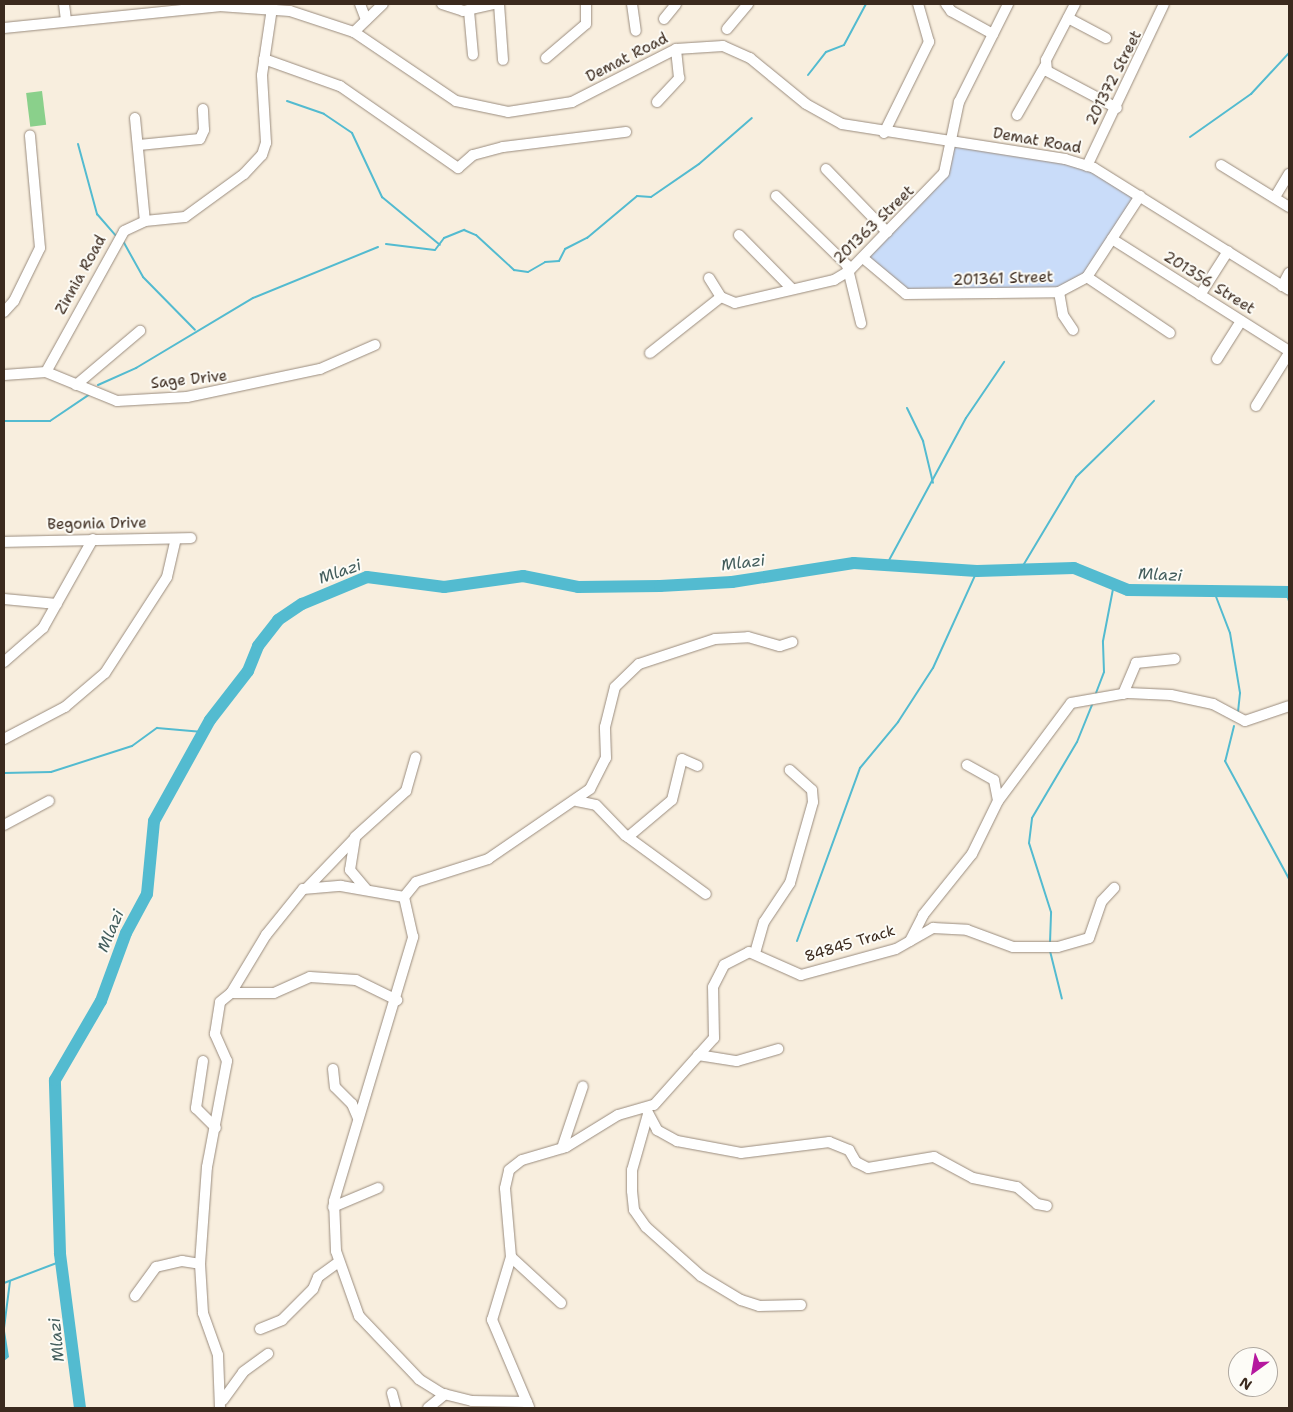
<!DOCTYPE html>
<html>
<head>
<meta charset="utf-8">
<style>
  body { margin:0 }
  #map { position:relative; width:1293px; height:1412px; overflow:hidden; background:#f8eede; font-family:"Shantell Sans",sans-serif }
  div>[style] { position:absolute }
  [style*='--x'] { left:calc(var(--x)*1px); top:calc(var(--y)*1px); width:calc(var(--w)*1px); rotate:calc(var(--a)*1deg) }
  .built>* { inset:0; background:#c9dcf9 }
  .green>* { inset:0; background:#8ad08b; transform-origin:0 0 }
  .water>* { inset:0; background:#53bbd0 }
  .stream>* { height:2px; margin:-1px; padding:0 1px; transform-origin:1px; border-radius:1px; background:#53bbd0 }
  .river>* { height:12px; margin:-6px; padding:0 6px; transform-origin:6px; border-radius:6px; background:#53bbd0 }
  .roads { filter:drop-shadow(0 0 1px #9a8c7e) drop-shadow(0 0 1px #9a8c7e) }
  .minor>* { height:10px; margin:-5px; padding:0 5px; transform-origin:5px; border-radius:5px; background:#fff }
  span { translate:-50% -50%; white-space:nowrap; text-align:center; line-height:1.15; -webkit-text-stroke:4px #fdfcf7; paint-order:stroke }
  .street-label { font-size:15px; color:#3b2a1e }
  .water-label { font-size:16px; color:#435d5c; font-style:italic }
  .frame { position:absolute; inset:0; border:5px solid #3b2a1e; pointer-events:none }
  .north { position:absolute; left:1228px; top:1347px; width:50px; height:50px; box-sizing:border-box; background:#fdfcf7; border:1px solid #afa8a0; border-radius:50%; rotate:212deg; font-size:14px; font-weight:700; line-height:20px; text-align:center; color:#3b2a1e }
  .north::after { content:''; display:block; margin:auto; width:18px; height:22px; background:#b5179e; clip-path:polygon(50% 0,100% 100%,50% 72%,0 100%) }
</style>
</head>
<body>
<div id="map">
  <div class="built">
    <div style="clip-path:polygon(952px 143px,1081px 164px,1139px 196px,1075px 286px,916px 295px,864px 258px,932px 188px)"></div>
  </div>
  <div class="green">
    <div style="left:42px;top:91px;width:34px;height:16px;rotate:83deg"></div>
  </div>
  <div class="water">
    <div style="clip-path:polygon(4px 1325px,9px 1357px,4px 1361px)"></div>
  </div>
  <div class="stream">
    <div style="--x:808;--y:75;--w:29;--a:-52"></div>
    <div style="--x:826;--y:52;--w:19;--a:-21"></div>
    <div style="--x:844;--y:45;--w:47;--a:-61.8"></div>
    <div style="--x:287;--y:101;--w:39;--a:19"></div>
    <div style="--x:324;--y:114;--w:34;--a:34"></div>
    <div style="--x:352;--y:133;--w:71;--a:64.9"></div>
    <div style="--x:382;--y:197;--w:75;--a:39.6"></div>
    <div style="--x:1190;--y:137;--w:75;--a:-35.2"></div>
    <div style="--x:1251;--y:94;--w:56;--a:-47.2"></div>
    <div style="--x:78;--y:144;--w:73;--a:74.8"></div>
    <div style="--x:97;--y:214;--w:28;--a:49"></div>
    <div style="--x:123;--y:241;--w:41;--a:60.9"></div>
    <div style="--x:143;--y:277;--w:74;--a:45.5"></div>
    <div style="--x:386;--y:244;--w:49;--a:7"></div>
    <div style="--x:435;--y:250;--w:15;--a:-53"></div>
    <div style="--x:444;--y:238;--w:22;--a:-22"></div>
    <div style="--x:464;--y:230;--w:13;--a:23"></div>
    <div style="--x:476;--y:235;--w:52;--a:42.6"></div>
    <div style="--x:514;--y:270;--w:14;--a:8"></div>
    <div style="--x:528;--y:272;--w:20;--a:-30"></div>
    <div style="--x:545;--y:262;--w:14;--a:-4"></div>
    <div style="--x:559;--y:261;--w:13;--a:-63"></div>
    <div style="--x:565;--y:249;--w:25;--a:-27"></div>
    <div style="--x:587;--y:238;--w:65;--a:-40"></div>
    <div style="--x:637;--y:196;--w:14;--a:4"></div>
    <div style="--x:651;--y:197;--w:58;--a:-34.5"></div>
    <div style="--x:699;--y:164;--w:70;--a:-41"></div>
    <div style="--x:98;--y:385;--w:42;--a:-24.1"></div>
    <div style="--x:136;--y:368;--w:136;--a:-30.9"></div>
    <div style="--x:253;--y:298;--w:135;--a:-22.2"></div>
    <div style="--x:907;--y:408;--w:37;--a:64"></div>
    <div style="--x:923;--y:441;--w:43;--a:76.6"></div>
    <div style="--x:4;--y:421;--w:46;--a:0"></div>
    <div style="--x:50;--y:421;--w:48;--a:-34"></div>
    <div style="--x:887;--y:564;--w:166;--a:-61.6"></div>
    <div style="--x:966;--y:418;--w:68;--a:-55.8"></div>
    <div style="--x:1021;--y:569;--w:107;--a:-59.1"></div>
    <div style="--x:1076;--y:477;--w:109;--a:-44.3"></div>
    <div style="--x:1286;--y:592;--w:9;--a:72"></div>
    <div style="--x:1215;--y:594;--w:42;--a:69"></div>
    <div style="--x:1230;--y:633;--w:61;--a:80.5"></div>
    <div style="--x:1240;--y:693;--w:20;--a:96"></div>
    <div style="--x:1096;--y:693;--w:22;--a:-69"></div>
    <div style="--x:1104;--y:672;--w:31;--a:-92"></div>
    <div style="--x:1103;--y:641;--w:58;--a:-79.1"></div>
    <div style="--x:1234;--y:726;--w:36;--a:104"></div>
    <div style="--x:1225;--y:761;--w:134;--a:61.5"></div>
    <div style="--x:4;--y:773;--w:47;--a:-1.2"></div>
    <div style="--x:51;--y:772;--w:85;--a:-17.8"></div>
    <div style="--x:132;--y:746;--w:31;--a:-36"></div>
    <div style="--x:157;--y:728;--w:46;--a:5"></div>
    <div style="--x:797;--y:941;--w:184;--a:-70"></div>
    <div style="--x:860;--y:768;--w:60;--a:-50.4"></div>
    <div style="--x:898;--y:722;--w:64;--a:-57.1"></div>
    <div style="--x:933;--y:668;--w:107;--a:-65.6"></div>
    <div style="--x:1050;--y:943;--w:31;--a:-88"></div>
    <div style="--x:1051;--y:912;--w:72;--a:-107.7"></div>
    <div style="--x:1029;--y:843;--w:25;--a:-83"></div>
    <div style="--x:1032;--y:818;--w:88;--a:-59.4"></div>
    <div style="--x:1077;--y:742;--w:40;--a:-68"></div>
    <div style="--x:1050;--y:951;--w:49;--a:76"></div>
    <div style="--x:4;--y:1283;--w:62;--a:-20.8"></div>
    <div style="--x:4;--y:1328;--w:47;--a:-82.7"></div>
  </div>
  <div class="river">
    <div style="--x:80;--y:1408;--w:156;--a:-97.4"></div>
    <div style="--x:60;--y:1253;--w:173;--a:-91.7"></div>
    <div style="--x:55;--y:1080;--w:91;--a:-59.8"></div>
    <div style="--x:101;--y:1001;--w:72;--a:-69.8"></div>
    <div style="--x:126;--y:933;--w:44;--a:-61.7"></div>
    <div style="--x:147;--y:894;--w:73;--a:-84.5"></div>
    <div style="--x:154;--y:821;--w:115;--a:-61"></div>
    <div style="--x:210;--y:720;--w:62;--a:-52.2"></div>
    <div style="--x:248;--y:671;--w:27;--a:-68"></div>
    <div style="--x:258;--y:646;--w:33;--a:-52"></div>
    <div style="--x:278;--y:620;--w:29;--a:-34"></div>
    <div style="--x:302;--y:604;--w:70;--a:-22.6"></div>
    <div style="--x:367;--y:577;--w:78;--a:7.4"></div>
    <div style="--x:444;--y:587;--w:80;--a:-7.9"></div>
    <div style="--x:523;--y:576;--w:56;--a:11.3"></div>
    <div style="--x:578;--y:587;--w:82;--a:-0.7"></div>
    <div style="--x:660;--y:586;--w:72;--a:-3.2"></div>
    <div style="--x:732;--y:582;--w:123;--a:-8.9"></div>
    <div style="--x:854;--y:563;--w:123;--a:3.7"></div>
    <div style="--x:977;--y:571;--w:97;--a:-1.8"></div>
    <div style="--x:1074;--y:568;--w:58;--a:22.2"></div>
    <div style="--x:1128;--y:590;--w:161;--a:0.7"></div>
  </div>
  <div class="roads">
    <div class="minor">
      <div style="--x:64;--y:4;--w:17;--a:83"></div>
      <div style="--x:360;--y:4;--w:17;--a:69"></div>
      <div style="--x:442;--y:4;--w:22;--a:18"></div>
      <div style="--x:463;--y:11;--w:32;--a:-13"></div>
      <div style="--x:499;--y:4;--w:56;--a:85.9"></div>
      <div style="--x:632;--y:4;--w:27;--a:82"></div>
      <div style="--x:946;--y:4;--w:9;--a:54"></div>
      <div style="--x:951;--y:11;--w:48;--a:28.7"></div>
      <div style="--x:1075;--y:4;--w:63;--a:117.4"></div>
      <div style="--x:1046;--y:60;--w:11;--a:85"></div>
      <div style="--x:1047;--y:71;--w:79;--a:27.9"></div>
      <div style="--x:469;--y:11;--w:44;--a:84.8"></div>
      <div style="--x:1068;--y:18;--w:43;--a:27.8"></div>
      <div style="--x:664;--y:19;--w:19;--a:-51"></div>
      <div style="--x:4;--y:28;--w:216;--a:-5.8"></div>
      <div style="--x:219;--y:6;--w:71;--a:4"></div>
      <div style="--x:290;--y:11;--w:67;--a:18.2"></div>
      <div style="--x:354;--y:32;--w:123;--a:34.1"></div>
      <div style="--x:456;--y:101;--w:53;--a:11.9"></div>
      <div style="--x:508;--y:112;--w:65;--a:-8.9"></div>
      <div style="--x:572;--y:102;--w:117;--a:-27"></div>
      <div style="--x:676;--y:49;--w:47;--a:-3.7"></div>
      <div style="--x:723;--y:46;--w:30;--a:24"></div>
      <div style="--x:750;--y:58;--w:72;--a:39.4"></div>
      <div style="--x:806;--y:104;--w:41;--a:29.1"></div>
      <div style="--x:842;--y:124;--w:226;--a:8.9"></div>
      <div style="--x:1065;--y:159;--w:30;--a:17"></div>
      <div style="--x:1094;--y:168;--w:230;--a:32"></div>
      <div style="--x:727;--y:29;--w:33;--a:-50"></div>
      <div style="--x:354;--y:32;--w:40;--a:-44"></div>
      <div style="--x:546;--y:58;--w:52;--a:-40.4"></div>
      <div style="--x:586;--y:24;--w:20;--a:-90"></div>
      <div style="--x:264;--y:59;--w:81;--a:19.6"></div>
      <div style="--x:340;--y:86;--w:144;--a:34.8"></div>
      <div style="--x:458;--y:168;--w:20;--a:-41"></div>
      <div style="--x:473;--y:155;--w:31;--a:-15"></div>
      <div style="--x:503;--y:147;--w:124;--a:-7"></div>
      <div style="--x:657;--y:102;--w:33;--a:-47"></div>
      <div style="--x:679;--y:78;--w:29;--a:-96"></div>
      <div style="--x:1017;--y:115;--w:56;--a:-60.3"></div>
      <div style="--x:135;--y:118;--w:103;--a:84.5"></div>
      <div style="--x:884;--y:133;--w:102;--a:-63.7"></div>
      <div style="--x:929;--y:42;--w:40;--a:-106"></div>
      <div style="--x:139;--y:145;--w:61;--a:-5.6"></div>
      <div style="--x:200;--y:139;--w:10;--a:-66"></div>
      <div style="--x:204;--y:130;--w:21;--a:-93"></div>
      <div style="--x:1221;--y:165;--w:80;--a:31.7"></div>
      <div style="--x:1087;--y:166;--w:179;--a:-64.6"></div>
      <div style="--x:826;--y:169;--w:88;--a:45.9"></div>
      <div style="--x:776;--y:196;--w:99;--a:44.2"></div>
      <div style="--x:847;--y:265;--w:60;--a:76.4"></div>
      <div style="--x:1275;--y:197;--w:27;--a:-59"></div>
      <div style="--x:739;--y:235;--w:74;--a:45.5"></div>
      <div style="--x:1112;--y:239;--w:209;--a:32.3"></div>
      <div style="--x:863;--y:258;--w:56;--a:39.9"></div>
      <div style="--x:906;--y:294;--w:153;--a:-0.7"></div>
      <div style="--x:1059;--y:292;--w:32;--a:-28"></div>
      <div style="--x:1087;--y:277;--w:97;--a:-56.8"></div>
      <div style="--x:1087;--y:277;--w:100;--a:34"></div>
      <div style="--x:709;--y:278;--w:22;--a:58"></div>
      <div style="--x:721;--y:297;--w:15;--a:23"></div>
      <div style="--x:735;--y:303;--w:102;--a:-13.1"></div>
      <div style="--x:834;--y:280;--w:17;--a:-31"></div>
      <div style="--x:849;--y:271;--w:136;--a:-45.9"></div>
      <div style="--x:944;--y:173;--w:73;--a:-78.1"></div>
      <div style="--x:959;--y:102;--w:110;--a:-63.4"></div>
      <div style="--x:1282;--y:286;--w:15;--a:-62"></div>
      <div style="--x:1059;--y:292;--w:23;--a:80"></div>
      <div style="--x:1063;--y:315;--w:18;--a:56"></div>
      <div style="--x:1200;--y:295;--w:52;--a:-57.5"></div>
      <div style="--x:4;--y:312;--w:15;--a:-48"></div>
      <div style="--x:14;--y:301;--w:59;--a:-63.9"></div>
      <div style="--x:40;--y:248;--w:113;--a:-95.1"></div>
      <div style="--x:650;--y:353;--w:90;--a:-38.3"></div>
      <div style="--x:1217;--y:359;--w:45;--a:-57.7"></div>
      <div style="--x:46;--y:372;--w:161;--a:-61"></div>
      <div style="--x:124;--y:231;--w:23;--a:-25"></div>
      <div style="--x:145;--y:221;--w:40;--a:-5.7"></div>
      <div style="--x:185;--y:217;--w:73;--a:-36.1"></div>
      <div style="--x:244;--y:174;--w:26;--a:-47"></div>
      <div style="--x:262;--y:155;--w:13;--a:-72"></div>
      <div style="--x:266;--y:143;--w:68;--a:-93.4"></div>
      <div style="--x:262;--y:75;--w:68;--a:-81.5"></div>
      <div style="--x:4;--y:375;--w:42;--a:-4.1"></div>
      <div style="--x:46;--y:372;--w:77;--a:22.2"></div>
      <div style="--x:117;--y:401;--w:70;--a:-3.3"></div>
      <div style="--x:187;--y:397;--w:136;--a:-11.9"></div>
      <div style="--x:320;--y:369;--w:60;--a:-23.6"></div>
      <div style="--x:76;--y:385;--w:84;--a:-40.2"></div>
      <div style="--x:1256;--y:406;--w:62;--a:-58.1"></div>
      <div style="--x:4;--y:542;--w:187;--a:-1.2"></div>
      <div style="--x:4;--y:599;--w:53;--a:5.4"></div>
      <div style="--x:4;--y:662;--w:52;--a:-41.1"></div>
      <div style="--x:43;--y:628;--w:102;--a:-60.7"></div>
      <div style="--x:1123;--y:694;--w:34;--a:-67"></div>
      <div style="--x:1136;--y:663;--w:39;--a:-6"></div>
      <div style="--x:4;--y:739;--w:69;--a:-27.7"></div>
      <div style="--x:65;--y:707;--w:52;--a:-40.4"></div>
      <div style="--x:105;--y:673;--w:114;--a:-57.1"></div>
      <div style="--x:167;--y:577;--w:39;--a:-77"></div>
      <div style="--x:967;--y:765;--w:31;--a:29"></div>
      <div style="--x:994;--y:780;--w:21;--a:79"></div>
      <div style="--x:577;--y:801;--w:19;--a:12"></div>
      <div style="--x:596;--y:805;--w:42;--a:46"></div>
      <div style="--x:625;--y:835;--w:100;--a:36.1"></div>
      <div style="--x:4;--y:825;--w:51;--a:-28.1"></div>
      <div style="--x:628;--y:837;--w:57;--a:-40.1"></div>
      <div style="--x:672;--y:800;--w:42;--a:-76.3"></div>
      <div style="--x:682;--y:759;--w:17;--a:24"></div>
      <div style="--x:307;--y:888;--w:69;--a:-46.2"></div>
      <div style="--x:366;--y:889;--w:25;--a:-130"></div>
      <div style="--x:350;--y:870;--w:33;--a:-81"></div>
      <div style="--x:355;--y:837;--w:69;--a:-42"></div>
      <div style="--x:406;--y:791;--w:35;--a:-74"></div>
      <div style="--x:910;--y:941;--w:29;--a:-63"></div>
      <div style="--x:923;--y:915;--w:78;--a:-51.2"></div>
      <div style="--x:972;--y:854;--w:59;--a:-63.9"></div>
      <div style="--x:998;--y:801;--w:122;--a:-53.3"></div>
      <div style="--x:1071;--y:703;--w:58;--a:-10"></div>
      <div style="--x:1128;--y:693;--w:43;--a:2.7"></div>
      <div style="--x:1171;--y:695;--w:43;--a:12.1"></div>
      <div style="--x:1213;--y:704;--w:36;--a:28"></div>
      <div style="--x:1245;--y:721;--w:46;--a:-18.8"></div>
      <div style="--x:755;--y:953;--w:32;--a:-74"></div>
      <div style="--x:764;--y:922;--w:47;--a:-56.3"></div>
      <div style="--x:790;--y:883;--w:84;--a:-74.1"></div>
      <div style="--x:813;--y:802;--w:12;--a:-95"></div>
      <div style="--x:812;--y:790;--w:30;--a:-138"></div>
      <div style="--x:231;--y:993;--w:68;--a:-58.9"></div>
      <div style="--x:266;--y:935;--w:59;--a:-51.2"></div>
      <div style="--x:303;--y:889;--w:38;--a:-5"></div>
      <div style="--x:341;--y:886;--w:64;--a:9.9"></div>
      <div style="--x:698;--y:1055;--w:39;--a:9"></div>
      <div style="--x:737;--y:1061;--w:43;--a:-16.3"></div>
      <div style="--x:203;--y:1061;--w:48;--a:98.5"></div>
      <div style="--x:196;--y:1108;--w:28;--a:45"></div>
      <div style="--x:333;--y:1069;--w:18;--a:84"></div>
      <div style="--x:335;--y:1087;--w:24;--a:45"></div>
      <div style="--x:352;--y:1104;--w:15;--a:67"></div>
      <div style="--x:646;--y:1109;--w:24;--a:62"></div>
      <div style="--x:657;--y:1130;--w:23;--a:29"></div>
      <div style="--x:677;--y:1141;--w:65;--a:10.6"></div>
      <div style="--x:741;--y:1153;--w:89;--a:-7.1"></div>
      <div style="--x:829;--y:1142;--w:22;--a:22"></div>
      <div style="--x:849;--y:1150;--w:14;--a:60"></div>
      <div style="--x:856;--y:1162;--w:13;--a:27"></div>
      <div style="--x:868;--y:1168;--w:67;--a:-9.5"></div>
      <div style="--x:934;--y:1157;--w:44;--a:28.3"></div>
      <div style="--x:973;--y:1178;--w:45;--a:11.6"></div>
      <div style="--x:1017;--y:1187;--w:26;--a:40"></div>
      <div style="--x:1037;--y:1204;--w:10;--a:11"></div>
      <div style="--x:648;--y:1114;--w:58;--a:105.9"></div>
      <div style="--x:632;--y:1170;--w:21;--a:90"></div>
      <div style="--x:632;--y:1191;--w:19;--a:84"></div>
      <div style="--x:634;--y:1210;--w:21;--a:55"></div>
      <div style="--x:646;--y:1227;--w:74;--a:41.7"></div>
      <div style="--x:701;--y:1276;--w:47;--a:31"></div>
      <div style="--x:741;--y:1300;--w:19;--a:18"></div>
      <div style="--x:759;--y:1306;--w:42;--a:-1.4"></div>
      <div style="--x:562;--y:1148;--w:65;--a:-71.3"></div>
      <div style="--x:333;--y:1207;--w:49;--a:-22.9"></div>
      <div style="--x:511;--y:1257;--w:68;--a:42.6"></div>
      <div style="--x:135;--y:1296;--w:36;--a:-54"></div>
      <div style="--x:156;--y:1267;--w:27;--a:-13"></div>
      <div style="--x:182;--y:1261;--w:18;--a:9"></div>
      <div style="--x:260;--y:1329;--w:24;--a:-22"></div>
      <div style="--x:282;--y:1320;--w:44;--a:-45"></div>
      <div style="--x:313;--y:1289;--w:13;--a:-67"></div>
      <div style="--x:318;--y:1277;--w:26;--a:-36"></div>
      <div style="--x:392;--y:1393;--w:16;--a:75"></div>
      <div style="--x:223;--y:1400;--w:34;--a:-54"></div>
      <div style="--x:243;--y:1372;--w:31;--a:-36"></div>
      <div style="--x:527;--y:1402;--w:55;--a:-179"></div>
      <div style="--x:472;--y:1401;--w:32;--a:-166"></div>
      <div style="--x:441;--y:1393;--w:26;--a:-148"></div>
      <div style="--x:419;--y:1379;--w:87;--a:-133.6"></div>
      <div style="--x:359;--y:1316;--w:69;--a:-109.5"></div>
      <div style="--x:336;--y:1251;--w:50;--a:-92.3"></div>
      <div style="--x:334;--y:1201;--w:276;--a:-73.3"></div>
      <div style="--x:413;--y:937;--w:41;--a:-102.7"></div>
      <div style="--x:404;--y:897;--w:19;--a:-51"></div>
      <div style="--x:416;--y:882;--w:76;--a:-17.7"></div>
      <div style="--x:488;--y:859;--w:124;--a:-34.5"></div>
      <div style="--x:590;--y:789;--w:35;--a:-63"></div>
      <div style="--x:606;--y:758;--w:31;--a:-92"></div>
      <div style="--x:605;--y:727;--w:41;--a:-76"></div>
      <div style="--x:615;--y:687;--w:33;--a:-44"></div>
      <div style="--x:639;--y:664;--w:80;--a:-18.2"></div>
      <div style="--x:715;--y:639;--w:33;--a:-3"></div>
      <div style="--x:748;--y:637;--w:33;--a:16"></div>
      <div style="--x:780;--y:646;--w:13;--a:-18"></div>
      <div style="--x:529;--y:1407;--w:95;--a:-113"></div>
      <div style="--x:492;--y:1320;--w:66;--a:-73.2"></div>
      <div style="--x:511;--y:1257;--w:69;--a:-95"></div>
      <div style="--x:505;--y:1188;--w:18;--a:-77"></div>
      <div style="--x:509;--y:1170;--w:16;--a:-38"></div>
      <div style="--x:522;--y:1160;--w:46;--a:-16.5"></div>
      <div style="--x:566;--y:1147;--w:61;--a:-31.6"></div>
      <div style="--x:618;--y:1115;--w:37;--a:-16"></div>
      <div style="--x:654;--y:1105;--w:90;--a:-48.2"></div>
      <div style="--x:714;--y:1038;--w:51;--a:-91.1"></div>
      <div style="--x:713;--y:987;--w:25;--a:-63"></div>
      <div style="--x:724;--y:965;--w:28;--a:-27"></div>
      <div style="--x:749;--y:952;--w:57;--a:23.9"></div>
      <div style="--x:801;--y:975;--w:98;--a:-15.3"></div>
      <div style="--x:896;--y:949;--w:43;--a:-29.6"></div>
      <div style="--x:933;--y:928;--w:34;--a:3"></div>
      <div style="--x:967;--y:930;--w:49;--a:20.3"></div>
      <div style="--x:1013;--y:947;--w:45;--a:0"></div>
      <div style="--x:1058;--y:947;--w:32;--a:-16"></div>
      <div style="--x:1089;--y:938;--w:39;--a:-71"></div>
      <div style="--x:1102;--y:901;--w:18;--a:-47"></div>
      <div style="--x:220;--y:1408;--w:53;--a:-92.2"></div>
      <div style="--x:218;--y:1355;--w:45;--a:-109.7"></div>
      <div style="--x:203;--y:1313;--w:49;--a:-93.5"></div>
      <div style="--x:200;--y:1264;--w:97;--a:-85.9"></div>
      <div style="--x:207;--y:1167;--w:108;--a:-79.3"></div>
      <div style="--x:227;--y:1061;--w:30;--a:-114"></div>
      <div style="--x:215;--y:1034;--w:32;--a:-81"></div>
      <div style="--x:220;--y:1002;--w:14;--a:-39"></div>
      <div style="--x:231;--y:993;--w:43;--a:0"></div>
      <div style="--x:274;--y:993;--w:39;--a:-24"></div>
      <div style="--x:310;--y:977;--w:46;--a:3.7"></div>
      <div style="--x:356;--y:980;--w:46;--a:26"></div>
      <div style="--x:428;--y:1408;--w:22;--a:-39"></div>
    </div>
  </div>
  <div class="street-label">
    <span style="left:627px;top:58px;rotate:-27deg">Demat Road</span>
    <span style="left:1114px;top:78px;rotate:-63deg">201372 Street</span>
    <span style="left:1037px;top:141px;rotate:10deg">Demat Road</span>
    <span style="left:874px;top:225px;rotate:-44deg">201363 Street</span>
    <span style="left:81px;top:275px;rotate:-61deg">Zinnia Road</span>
    <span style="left:1003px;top:279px;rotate:-2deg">201361 Street</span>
    <span style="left:1209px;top:283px;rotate:32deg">201356 Street</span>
    <span style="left:189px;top:380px;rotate:-6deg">Sage Drive</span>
    <span style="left:97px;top:524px;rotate:-1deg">Begonia Drive</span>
    <span style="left:850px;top:944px;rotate:-17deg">84845 Track</span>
  </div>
  <div class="water-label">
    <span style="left:743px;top:563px;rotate:-7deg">Mlazi</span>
    <span style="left:340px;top:572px;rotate:-19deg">Mlazi</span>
    <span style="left:1160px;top:575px;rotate:3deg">Mlazi</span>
    <span style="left:111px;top:931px;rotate:-67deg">Mlazi</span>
    <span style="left:57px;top:1340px;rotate:-96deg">Mlazi</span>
  </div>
  <div class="frame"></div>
  <div class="north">N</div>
</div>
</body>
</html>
